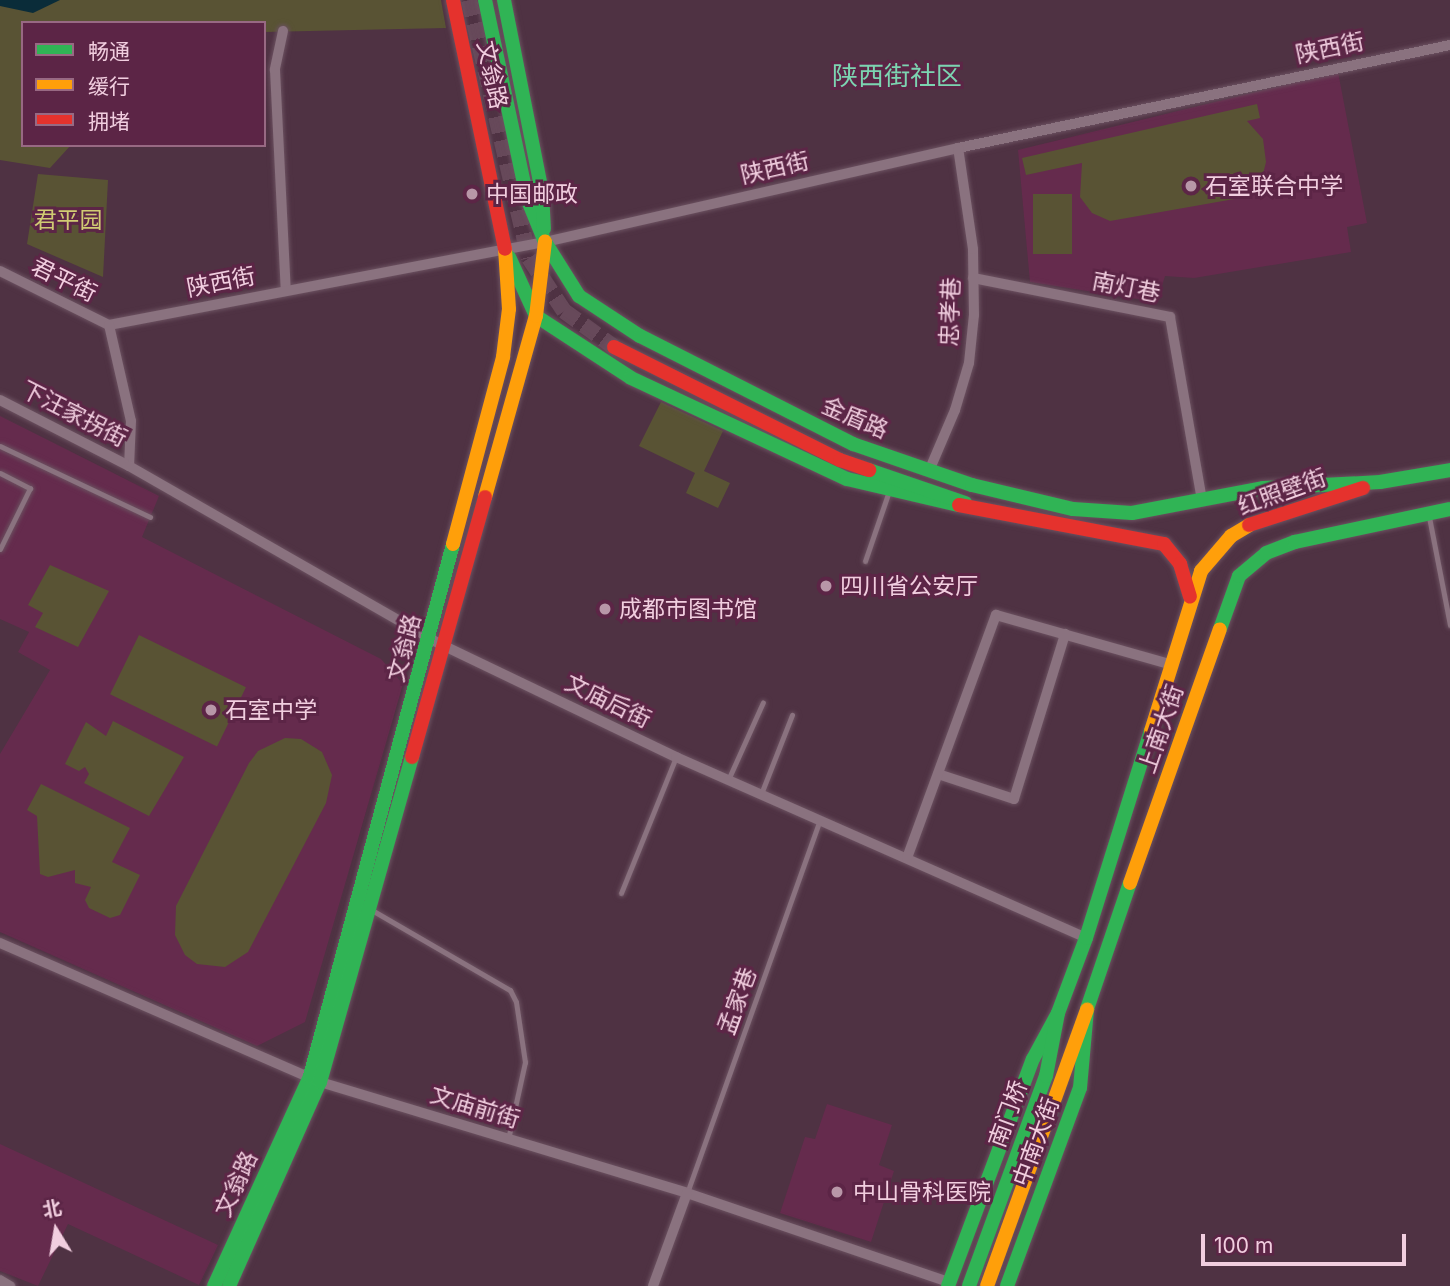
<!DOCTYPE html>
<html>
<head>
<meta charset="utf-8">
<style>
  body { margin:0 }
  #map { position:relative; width:1450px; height:1286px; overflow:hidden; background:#4f3243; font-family:Inter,"Noto Sans SC",sans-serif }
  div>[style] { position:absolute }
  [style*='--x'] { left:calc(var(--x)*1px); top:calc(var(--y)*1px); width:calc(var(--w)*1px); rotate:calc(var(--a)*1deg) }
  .built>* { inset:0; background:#652b4d }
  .green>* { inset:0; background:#595334; transform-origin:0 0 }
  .water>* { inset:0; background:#0a2c39 }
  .primary-tunnel>* { height:16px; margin-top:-8px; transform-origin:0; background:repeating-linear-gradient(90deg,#67495a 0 16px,transparent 0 24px) }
  .roads { filter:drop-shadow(0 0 2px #6b5160) drop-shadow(0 0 2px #6b5160) }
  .lane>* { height:5px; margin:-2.5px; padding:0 2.5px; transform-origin:2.5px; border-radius:2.5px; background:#8a727f }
  .street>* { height:10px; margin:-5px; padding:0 5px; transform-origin:5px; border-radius:5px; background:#8a727f }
  .fast>* { height:14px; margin:-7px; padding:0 7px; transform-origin:7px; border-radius:7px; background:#30b455 }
  .slow>* { height:14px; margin:-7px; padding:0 7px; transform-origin:7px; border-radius:7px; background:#ff9f0a }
  .jam>* { height:14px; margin:-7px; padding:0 7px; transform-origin:7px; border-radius:7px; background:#e5322d }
  .dots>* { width:19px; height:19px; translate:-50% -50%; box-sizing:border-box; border:4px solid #5c2546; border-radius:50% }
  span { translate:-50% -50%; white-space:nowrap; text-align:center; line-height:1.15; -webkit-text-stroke:6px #5c2546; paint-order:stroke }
  .street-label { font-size:23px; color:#f1cedf }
  .poi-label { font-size:23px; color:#f1cedf }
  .left { translate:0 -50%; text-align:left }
  .park-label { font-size:23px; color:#d0cb73 }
  .quarter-label { font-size:26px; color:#7cd4b1 }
  .legend { position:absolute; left:21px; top:21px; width:245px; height:126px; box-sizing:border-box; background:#5c2546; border:2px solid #986983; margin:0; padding:9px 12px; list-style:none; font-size:21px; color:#f1cedf }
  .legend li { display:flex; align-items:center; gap:14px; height:35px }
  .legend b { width:35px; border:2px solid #986983 }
  .north { position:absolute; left:21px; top:1195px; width:70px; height:70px; -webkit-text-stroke:5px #5c2546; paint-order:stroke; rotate:349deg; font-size:19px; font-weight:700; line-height:28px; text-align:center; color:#f1cedf }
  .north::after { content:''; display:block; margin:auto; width:24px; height:32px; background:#f1cedf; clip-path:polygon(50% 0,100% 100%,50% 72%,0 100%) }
  .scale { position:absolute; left:1201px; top:1234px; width:205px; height:32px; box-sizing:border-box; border:4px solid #f1cedf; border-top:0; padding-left:9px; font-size:21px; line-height:24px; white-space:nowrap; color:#f1cedf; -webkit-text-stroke:5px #5c2546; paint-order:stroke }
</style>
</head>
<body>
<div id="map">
  <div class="built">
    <div style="clip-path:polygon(1338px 72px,1367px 223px,1347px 227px,1351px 252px,1194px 278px,1165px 276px,1157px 302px,1030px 282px,1018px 150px)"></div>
    <div style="clip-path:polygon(0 416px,159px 496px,142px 537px,381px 659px,403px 684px,305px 1022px,257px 1046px,0 932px,0 754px,50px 670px,18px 652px,29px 632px,0 619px)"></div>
    <div style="clip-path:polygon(827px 1104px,892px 1125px,879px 1165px,894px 1171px,871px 1242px,780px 1213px,805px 1137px,815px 1139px)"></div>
    <div style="clip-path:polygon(0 1144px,218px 1245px,199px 1285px,68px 1224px,38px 1286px,0 1271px)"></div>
  </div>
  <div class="green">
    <div style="clip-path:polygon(0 0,441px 0,446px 28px,264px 32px,264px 23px,23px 23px,23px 145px,71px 145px,50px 168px,0 160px)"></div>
    <div style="clip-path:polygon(1257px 104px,1260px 118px,1247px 121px,1263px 139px,1266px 162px,1263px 174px,1240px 198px,1110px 221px,1092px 213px,1080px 197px,1082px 163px,1026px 175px,1022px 158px)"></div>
    <div style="clip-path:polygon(38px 174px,108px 180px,103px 277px,27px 244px)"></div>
    <div style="left:1033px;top:194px;width:39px;height:60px"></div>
    <div style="clip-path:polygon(661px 402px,723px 431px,704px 471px,730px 483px,718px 508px,686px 493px,695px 473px,639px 446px)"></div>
    <div style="clip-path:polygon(50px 565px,109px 591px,78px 647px,35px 627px,43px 613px,28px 605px)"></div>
    <div style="left:139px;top:635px;width:119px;height:66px;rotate:26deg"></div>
    <div style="clip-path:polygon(113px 721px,184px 757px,149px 816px,84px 783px,89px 774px,85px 767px,79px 771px,65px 764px,86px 722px,106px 736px)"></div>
    <div style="clip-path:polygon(285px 738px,301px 739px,322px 752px,332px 775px,326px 803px,248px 952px,225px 967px,197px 964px,185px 955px,175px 935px,176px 906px,249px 763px,258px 751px)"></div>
    <div style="clip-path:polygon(41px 784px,130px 828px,112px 862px,140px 875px,120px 915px,110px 918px,89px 908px,85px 900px,91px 887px,75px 883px,75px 870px,48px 877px,40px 874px,37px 816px,27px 810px)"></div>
  </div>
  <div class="water">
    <div style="clip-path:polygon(0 0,60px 0,33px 13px,0 6px)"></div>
  </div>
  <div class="primary-tunnel">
    <div style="--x:469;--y:0;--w:265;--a:76.9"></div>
    <div style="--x:529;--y:258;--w:64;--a:56.6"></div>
    <div style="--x:564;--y:311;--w:62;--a:35.8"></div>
  </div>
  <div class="roads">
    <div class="lane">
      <div style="--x:0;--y:446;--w:166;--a:25.3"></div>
      <div style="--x:0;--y:473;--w:34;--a:27"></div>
      <div style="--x:30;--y:488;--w:68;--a:116.2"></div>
      <div style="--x:1429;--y:517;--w:110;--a:79"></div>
      <div style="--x:865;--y:561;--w:74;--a:-71.1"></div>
      <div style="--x:728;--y:780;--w:85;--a:-65.8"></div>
      <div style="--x:761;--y:794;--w:85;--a:-68.6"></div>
      <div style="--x:621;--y:893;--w:147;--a:-68"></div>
      <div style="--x:370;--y:909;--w:162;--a:30.1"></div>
      <div style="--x:510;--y:990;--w:13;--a:63"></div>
      <div style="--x:516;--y:1002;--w:61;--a:81.5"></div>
      <div style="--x:525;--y:1062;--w:79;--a:102.4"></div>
      <div style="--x:687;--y:1193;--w:396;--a:-70.4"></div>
    </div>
    <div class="street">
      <div style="--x:283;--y:31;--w:40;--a:102"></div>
      <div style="--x:275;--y:70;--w:221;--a:87.2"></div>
      <div style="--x:0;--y:271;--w:122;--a:26.4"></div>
      <div style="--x:973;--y:278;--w:201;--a:11.2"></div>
      <div style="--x:1170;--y:317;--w:186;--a:80.1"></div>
      <div style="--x:109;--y:325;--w:444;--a:-10.8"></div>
      <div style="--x:545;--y:242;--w:424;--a:-12.8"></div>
      <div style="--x:958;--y:148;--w:503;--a:-11.82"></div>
      <div style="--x:109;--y:325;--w:98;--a:77.1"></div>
      <div style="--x:131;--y:421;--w:45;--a:92.5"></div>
      <div style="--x:0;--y:400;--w:145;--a:27.1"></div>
      <div style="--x:129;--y:466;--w:358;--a:29.8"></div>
      <div style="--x:440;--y:644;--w:262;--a:25.6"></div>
      <div style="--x:676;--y:757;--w:448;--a:23.8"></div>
      <div style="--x:929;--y:471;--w:66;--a:-66.9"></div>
      <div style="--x:955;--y:410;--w:49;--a:-73.4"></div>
      <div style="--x:969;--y:363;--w:48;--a:-84.1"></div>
      <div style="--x:974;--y:315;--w:66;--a:-90.9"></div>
      <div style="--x:973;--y:249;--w:102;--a:-98.4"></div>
      <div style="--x:938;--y:774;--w:80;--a:18.2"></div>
      <div style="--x:1014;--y:799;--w:173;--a:-72.8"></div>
      <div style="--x:907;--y:858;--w:259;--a:-69.9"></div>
      <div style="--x:996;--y:615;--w:180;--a:15.8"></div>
      <div style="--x:0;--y:943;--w:349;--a:23.5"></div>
      <div style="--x:320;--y:1082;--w:383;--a:16.8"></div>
      <div style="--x:687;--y:1193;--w:277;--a:18.8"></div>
      <div style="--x:0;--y:1280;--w:12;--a:31"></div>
      <div style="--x:653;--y:1286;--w:99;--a:-69.9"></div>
    </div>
    <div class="fast">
      <div style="--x:485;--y:0;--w:202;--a:78"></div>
      <div style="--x:527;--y:198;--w:48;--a:67.8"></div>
      <div style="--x:504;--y:0;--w:196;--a:78.8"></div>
      <div style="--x:542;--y:192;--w:37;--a:87"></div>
      <div style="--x:545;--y:242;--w:64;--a:57.8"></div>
      <div style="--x:579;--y:296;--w:73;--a:33.3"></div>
      <div style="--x:640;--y:336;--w:239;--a:26.9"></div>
      <div style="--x:853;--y:444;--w:126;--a:19"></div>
      <div style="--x:972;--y:485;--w:104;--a:13.4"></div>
      <div style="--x:1073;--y:509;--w:59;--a:3.9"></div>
      <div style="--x:1132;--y:513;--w:133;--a:-10.8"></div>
      <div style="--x:1263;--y:488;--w:117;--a:-2.9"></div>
      <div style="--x:1380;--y:482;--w:71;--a:-9.7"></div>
      <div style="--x:509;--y:257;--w:65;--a:65.4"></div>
      <div style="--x:536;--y:316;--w:113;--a:33.1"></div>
      <div style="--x:631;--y:378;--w:238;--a:25.1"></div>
      <div style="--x:847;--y:479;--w:115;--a:13.1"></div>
      <div style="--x:869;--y:470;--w:102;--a:19"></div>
      <div style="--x:1220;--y:629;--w:56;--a:-70.3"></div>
      <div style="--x:1239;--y:576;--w:35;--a:-40"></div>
      <div style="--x:1266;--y:553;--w:31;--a:-21"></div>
      <div style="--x:1295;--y:542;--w:158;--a:-12"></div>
      <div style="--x:214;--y:1286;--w:231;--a:-65.4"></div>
      <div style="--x:310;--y:1076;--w:551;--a:-74.95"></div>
      <div style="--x:229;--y:1286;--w:223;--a:-66"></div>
      <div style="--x:320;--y:1082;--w:338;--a:-74.2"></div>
      <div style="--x:948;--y:1286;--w:242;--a:-69.5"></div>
      <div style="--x:1033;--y:1059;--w:52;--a:-61.5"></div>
      <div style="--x:1058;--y:1013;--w:80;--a:-69.5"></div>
      <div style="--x:1086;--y:938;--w:217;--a:-72.6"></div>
      <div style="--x:969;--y:1286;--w:224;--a:-69.9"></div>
      <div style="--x:1046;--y:1076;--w:64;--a:-79.2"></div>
      <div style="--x:1007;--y:1286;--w:211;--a:-69.8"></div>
      <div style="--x:1080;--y:1088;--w:79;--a:-84.9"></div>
      <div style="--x:1087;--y:1009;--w:133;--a:-71.2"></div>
    </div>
    <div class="slow">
      <div style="--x:485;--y:497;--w:188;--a:-74.3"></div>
      <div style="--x:536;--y:316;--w:75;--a:-83.1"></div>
      <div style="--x:453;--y:544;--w:194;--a:-75"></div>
      <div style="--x:503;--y:357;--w:48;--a:-82.9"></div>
      <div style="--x:509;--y:309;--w:60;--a:-93.8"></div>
      <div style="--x:1151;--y:731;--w:168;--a:-72.6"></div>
      <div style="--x:1201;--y:571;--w:46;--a:-49.4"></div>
      <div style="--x:1231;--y:536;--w:21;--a:-31"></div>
      <div style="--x:1130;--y:883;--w:269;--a:-70.5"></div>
      <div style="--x:987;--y:1286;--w:294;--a:-70.1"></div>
    </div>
    <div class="jam">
      <div style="--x:453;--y:0;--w:254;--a:78.2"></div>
      <div style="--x:614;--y:347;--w:253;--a:26.6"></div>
      <div style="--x:840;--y:460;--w:31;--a:19"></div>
      <div style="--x:959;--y:505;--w:209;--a:10.8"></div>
      <div style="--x:1164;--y:544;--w:26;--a:51"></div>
      <div style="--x:1180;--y:564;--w:34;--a:73"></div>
      <div style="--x:1249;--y:525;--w:120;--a:-18"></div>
      <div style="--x:412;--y:757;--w:270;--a:-74.3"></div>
    </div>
  </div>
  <div class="dots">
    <div style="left:1191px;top:186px;background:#b897a8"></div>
    <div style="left:472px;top:194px;background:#b897a8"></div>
    <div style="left:826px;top:586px;background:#b897a8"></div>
    <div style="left:605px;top:609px;background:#b897a8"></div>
    <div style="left:211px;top:710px;background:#b897a8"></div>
    <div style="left:837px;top:1192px;background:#b897a8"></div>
  </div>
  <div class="street-label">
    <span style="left:1330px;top:48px;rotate:-12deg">陕西街</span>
    <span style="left:492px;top:75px;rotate:78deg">文翁路</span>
    <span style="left:775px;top:168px;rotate:-13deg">陕西街</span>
    <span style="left:64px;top:280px;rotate:26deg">君平街</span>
    <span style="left:221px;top:282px;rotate:-11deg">陕西街</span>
    <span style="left:1126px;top:287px;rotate:11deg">南灯巷</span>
    <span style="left:950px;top:312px;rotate:-88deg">忠孝巷</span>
    <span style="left:74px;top:414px;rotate:27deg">下汪家拐街</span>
    <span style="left:855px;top:418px;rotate:23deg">金盾路</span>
    <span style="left:1282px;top:492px;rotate:-20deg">红照壁街</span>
    <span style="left:404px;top:648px;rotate:-75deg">文翁路</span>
    <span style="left:608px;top:701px;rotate:26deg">文庙后街</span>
    <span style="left:1161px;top:729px;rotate:-71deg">上南大街</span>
    <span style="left:737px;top:1001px;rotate:-70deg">孟家巷</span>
    <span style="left:475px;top:1107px;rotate:17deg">文庙前街</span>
    <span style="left:1008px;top:1114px;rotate:-70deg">南门桥</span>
    <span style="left:1036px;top:1142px;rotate:-70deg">中南大街</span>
    <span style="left:236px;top:1184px;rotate:-65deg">文翁路</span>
  </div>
  <div class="poi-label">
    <span class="left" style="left:1205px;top:186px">石室联合中学</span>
    <span class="left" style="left:486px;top:194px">中国邮政</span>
    <span class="left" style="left:840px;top:586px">四川省公安厅</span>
    <span class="left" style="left:619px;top:609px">成都市图书馆</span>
    <span class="left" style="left:225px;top:710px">石室中学</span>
    <span class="left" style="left:853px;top:1192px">中山骨科医院</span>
  </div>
  <div class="park-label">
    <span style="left:68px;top:220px">君平园</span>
  </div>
  <div class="quarter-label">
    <span style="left:897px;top:76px">陕西街社区</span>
  </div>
  <ul class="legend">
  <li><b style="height:9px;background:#30b455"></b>畅通</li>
  <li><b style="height:9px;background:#ff9f0a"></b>缓行</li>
  <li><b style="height:9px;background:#e5322d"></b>拥堵</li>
  </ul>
  <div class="north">北</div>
  <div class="scale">100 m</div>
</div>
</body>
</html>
